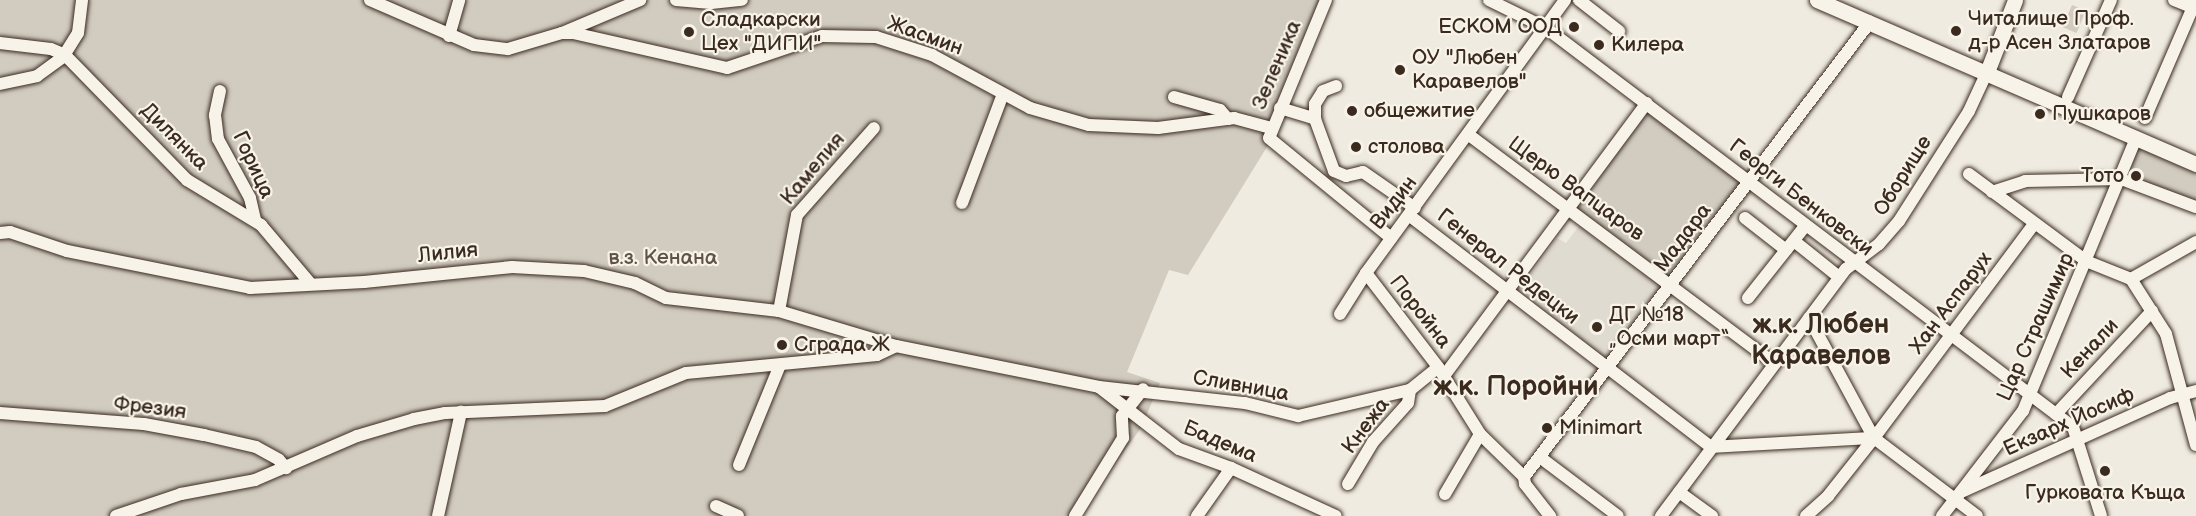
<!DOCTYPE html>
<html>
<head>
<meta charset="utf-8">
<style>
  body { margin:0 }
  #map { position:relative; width:2196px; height:516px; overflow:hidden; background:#efebe0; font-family:"Balsamiq Sans",sans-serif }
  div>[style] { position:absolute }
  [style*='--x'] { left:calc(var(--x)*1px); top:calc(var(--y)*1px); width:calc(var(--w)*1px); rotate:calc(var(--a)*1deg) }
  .built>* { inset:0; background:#e0dbd0 }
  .green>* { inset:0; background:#d1cbc0; transform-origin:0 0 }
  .roads { filter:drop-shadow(0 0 2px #3b2a1e) drop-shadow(0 0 2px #3b2a1e) }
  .minor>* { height:12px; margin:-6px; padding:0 6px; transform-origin:6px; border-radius:6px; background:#f7f3e8 }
  .major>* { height:15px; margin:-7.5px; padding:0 7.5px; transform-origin:7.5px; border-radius:7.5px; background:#f7f3e8 }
  .dots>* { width:16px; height:16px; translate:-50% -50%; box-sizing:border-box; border:3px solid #f7f3e8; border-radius:50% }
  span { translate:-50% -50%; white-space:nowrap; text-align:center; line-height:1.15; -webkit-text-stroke:4.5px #f7f3e8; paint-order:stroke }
  .poi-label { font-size:21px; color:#3b2a1e }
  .left { translate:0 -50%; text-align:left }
  .right { translate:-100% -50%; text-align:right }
  .street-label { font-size:21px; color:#3b2a1e }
  .park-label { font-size:21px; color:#605246 }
  .district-label { font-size:27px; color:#3b2a1e; font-weight:700 }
</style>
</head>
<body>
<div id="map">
  <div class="built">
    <div style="clip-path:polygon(1579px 226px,1662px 286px,1607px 361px,1517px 293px,1557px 238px,1566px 243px)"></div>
  </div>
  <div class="green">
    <div style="clip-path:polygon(0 0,1326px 0,1270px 142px,1188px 275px,1169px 270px,1127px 372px,1160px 383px,1141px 428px,1077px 516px,0 516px)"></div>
    <div style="left:2072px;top:5px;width:15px;height:24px;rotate:23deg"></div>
    <div style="left:1646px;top:110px;width:122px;height:122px;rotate:37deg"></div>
    <div style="clip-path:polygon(2138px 143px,2196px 170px,2196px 204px,2125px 176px)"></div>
  </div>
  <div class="roads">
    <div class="minor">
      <div style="--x:370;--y:0;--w:113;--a:23.4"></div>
      <div style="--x:474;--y:45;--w:34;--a:7"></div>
      <div style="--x:508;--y:49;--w:56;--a:-16.5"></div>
      <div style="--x:562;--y:33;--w:85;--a:-22.9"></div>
      <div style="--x:676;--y:0;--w:35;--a:5"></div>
      <div style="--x:711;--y:3;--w:31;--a:-6"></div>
      <div style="--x:1326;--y:0;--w:149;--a:112.4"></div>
      <div style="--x:1269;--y:138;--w:158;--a:39.3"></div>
      <div style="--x:1489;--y:0;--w:64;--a:26.2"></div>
      <div style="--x:1546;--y:28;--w:661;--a:37.13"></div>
      <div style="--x:2073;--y:427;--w:93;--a:72.5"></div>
      <div style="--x:1579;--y:0;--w:51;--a:37.8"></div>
      <div style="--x:2174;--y:0;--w:24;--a:22"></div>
      <div style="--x:562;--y:33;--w:11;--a:0"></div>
      <div style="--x:573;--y:33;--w:158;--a:12.8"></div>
      <div style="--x:727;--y:68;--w:100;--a:-18.6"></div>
      <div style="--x:822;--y:36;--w:54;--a:1.1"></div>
      <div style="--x:876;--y:37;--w:59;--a:17.8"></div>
      <div style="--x:932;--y:55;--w:111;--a:28.4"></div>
      <div style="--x:1030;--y:108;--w:61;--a:16.1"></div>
      <div style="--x:1089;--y:125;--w:69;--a:2.5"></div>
      <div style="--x:1158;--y:128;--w:77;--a:-7.5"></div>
      <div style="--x:1234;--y:118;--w:38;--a:15"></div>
      <div style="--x:449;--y:36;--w:37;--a:-74"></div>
      <div style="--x:0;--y:43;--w:51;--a:6.7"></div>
      <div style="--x:51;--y:49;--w:15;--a:23"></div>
      <div style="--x:65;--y:55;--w:175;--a:45.7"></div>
      <div style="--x:187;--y:180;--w:87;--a:31.3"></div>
      <div style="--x:261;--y:225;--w:76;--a:49.8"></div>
      <div style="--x:0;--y:84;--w:38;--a:-12"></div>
      <div style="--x:37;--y:76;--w:32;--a:-36"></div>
      <div style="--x:63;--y:57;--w:28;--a:-58"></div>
      <div style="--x:78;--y:33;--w:33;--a:-83"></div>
      <div style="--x:220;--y:91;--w:25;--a:102"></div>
      <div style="--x:215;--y:115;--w:24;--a:83"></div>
      <div style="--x:218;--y:139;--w:67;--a:61.5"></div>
      <div style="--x:250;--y:198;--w:23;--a:77"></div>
      <div style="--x:1174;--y:97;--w:48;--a:15.8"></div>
      <div style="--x:1220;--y:110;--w:12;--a:48"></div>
      <div style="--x:2068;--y:97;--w:106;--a:-66.1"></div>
      <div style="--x:1280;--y:108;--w:37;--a:17"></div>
      <div style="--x:1315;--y:119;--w:55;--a:69.9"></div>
      <div style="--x:1334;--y:171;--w:13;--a:23"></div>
      <div style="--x:1346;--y:176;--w:17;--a:-13"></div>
      <div style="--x:1363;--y:172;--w:63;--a:34.7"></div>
      <div style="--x:2145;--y:118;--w:129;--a:-66.6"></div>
      <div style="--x:1315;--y:119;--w:15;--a:-90"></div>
      <div style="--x:1315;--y:104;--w:15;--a:-58"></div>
      <div style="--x:1323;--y:91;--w:14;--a:-21"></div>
      <div style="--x:1469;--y:135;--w:381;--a:36.8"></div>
      <div style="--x:1969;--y:174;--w:146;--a:36.6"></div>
      <div style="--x:2086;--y:261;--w:48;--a:21.8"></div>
      <div style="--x:2131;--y:279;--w:65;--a:57.5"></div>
      <div style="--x:2166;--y:334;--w:115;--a:74.9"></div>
      <div style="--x:1992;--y:192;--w:35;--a:-18"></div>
      <div style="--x:2025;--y:181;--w:96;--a:-1.2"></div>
      <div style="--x:2121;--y:179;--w:80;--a:20.5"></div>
      <div style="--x:962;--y:203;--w:116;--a:-69.4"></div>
      <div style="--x:1410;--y:216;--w:379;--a:37.5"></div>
      <div style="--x:1711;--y:447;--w:163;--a:-3.2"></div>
      <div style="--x:1745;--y:218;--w:52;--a:38"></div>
      <div style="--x:0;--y:233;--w:10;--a:-6"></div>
      <div style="--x:10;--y:232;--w:60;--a:18.4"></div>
      <div style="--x:67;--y:251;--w:187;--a:11.4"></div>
      <div style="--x:250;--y:288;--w:114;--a:-3"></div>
      <div style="--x:364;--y:282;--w:149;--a:-5.8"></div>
      <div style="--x:512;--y:267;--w:72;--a:3.2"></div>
      <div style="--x:584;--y:271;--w:52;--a:13.2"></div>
      <div style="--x:635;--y:283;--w:34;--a:26"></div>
      <div style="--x:666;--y:298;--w:114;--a:6.6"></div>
      <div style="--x:779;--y:311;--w:122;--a:16.7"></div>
      <div style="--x:1794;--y:241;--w:58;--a:38.7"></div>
      <div style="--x:1366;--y:273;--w:118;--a:52.5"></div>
      <div style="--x:1438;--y:367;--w:79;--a:57.9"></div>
      <div style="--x:1480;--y:434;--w:62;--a:44.3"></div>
      <div style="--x:1524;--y:477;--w:7;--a:82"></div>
      <div style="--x:1525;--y:484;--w:41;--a:52"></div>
      <div style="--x:2131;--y:279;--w:75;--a:-29.6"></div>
      <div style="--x:1748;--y:298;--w:92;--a:-51.6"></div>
      <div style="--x:779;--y:311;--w:98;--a:-79.4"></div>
      <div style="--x:797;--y:215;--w:116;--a:-48.5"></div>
      <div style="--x:1340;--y:314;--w:49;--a:-57.6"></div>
      <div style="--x:1366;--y:273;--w:338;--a:-53.9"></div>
      <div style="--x:1809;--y:318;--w:136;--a:61.6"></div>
      <div style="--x:1874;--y:438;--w:129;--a:37.1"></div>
      <div style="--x:1444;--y:376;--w:340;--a:-53.4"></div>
      <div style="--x:1099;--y:387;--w:101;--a:37.8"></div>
      <div style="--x:1179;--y:449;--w:55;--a:20.1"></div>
      <div style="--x:1231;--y:468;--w:115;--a:24.6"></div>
      <div style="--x:0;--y:413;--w:144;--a:4.4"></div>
      <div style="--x:144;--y:424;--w:61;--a:10.4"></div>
      <div style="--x:204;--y:435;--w:53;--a:13"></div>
      <div style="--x:256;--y:447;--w:26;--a:29"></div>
      <div style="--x:279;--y:460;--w:11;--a:49"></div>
      <div style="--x:2056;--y:414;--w:141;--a:-47"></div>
      <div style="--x:1541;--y:458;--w:96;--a:37"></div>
      <div style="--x:739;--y:465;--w:108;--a:-67.7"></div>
      <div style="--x:1524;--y:477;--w:572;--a:-52.75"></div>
      <div style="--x:1348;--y:484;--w:49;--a:-59.2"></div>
      <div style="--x:1373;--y:442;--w:52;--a:-48.1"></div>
      <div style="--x:1408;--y:403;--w:13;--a:-81"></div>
      <div style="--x:1679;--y:492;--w:41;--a:36"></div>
      <div style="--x:1961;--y:492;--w:229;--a:-24.2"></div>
      <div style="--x:2170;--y:398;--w:27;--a:-15"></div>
      <div style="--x:1445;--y:494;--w:69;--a:-59.7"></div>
      <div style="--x:716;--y:506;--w:24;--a:24"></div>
      <div style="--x:116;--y:516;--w:69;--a:-18.7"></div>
      <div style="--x:181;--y:494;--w:75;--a:-10.7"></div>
      <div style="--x:255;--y:480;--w:111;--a:-23.3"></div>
      <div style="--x:357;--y:436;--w:59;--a:-16.6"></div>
      <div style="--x:414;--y:419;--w:32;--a:-11"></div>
      <div style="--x:445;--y:413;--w:160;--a:-2.5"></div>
      <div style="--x:605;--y:406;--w:87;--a:-22.2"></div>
      <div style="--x:686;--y:373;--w:192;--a:-5.4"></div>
      <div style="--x:877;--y:355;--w:21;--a:-25"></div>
      <div style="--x:896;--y:346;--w:207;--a:11.4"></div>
      <div style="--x:1099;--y:387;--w:147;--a:6.3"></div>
      <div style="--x:1245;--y:403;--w:55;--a:13.8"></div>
      <div style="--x:1298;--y:416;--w:115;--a:-13.1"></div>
      <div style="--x:1410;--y:390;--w:36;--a:-39"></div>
      <div style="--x:438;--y:516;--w:107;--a:-77.5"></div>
      <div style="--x:1075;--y:516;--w:92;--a:-58.4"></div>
      <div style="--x:1123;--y:438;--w:22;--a:-93"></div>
      <div style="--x:1122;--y:416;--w:34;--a:-52"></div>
      <div style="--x:1197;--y:516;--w:59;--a:-54.7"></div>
      <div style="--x:1661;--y:516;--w:309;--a:-53.2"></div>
      <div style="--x:1846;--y:269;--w:41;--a:-37.1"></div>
      <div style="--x:1879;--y:244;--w:30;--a:-49"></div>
      <div style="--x:1899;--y:221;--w:130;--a:-57.5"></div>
      <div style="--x:1969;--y:111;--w:43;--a:-65.2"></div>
      <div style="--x:1806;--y:516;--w:30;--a:-42"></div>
      <div style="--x:1828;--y:496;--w:74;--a:-51.6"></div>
      <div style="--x:1874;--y:438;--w:267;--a:-53.2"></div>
      <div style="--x:1942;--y:516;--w:133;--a:-52.4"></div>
      <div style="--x:2023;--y:411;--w:295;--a:-67.5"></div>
    </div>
    <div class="major">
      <div style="--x:1817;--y:0;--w:413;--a:23.4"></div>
      <div style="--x:1987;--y:72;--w:77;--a:-68.7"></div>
    </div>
  </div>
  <div class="dots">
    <div style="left:1574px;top:27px;background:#3b2a1e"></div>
    <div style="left:1956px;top:31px;background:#3b2a1e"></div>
    <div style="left:689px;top:32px;background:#3b2a1e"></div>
    <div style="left:1599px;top:45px;background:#3b2a1e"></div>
    <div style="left:1400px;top:70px;background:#3b2a1e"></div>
    <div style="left:1352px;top:111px;background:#3b2a1e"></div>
    <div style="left:2040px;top:114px;background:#3b2a1e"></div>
    <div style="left:1356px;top:147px;background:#3b2a1e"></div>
    <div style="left:2136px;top:176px;background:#3b2a1e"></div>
    <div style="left:1597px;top:327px;background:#3b2a1e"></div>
    <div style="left:782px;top:345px;background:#3b2a1e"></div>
    <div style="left:1547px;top:428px;background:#3b2a1e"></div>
    <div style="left:2105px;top:471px;background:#3b2a1e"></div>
  </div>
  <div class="poi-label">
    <span class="left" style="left:1968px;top:31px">Читалище Проф.<br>д-р Асен Златаров</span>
    <span class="left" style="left:701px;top:32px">Сладкарски<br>Цех "ДИПИ"</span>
    <span class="right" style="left:1562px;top:27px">ЕСКОМ ООД</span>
    <span class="left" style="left:1611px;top:45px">Килера</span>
    <span class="left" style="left:1412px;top:70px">ОУ "Любен<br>Каравелов"</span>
    <span class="left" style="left:1364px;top:111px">общежитие</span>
    <span class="left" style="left:2052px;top:114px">Пушкаров</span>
    <span class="left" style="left:1368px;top:147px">столова</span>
    <span class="right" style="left:2124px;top:176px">Тото</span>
    <span class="left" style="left:1609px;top:327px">ДГ №18<br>„Осми март“</span>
    <span class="left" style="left:794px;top:345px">Сграда Ж</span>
    <span class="left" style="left:1559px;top:428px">Minimart</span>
    <span style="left:2105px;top:493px">Гурковата Къща</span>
  </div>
  <div class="street-label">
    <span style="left:925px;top:36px;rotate:20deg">Жасмин</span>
    <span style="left:1277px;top:65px;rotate:-67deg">Зеленика</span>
    <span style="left:174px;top:137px;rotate:45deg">Дилянка</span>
    <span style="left:253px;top:165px;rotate:65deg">Горица</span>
    <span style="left:813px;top:169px;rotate:-50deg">Камелия</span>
    <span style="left:1903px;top:176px;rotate:-58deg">Оборище</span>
    <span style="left:1576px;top:189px;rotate:36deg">Щерю Вапцаров</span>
    <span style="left:1801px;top:198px;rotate:38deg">Георги Бенковски</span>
    <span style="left:1394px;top:203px;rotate:-52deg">Видин</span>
    <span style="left:1683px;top:238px;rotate:-53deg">Мадара</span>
    <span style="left:448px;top:253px;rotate:-6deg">Лилия</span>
    <span style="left:1508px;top:267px;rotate:38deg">Генерал Редецки</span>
    <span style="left:1951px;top:303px;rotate:-53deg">Хан Аспарух</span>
    <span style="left:1420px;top:312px;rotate:52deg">Поройна</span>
    <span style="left:2036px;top:327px;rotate:-66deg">Цар Страшимир</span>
    <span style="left:2090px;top:349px;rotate:-47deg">Кенали</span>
    <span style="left:1241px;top:386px;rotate:10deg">Сливница</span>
    <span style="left:150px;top:408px;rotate:7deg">Фрезия</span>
    <span style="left:2069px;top:422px;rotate:-24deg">Екзарх Йосиф</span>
    <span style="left:1366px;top:426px;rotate:-53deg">Кнежа</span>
    <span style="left:1220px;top:442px;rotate:23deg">Бадема</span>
  </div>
  <div class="park-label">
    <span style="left:663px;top:258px">в.з. Кенана</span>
  </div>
  <div class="district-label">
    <span style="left:1821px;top:341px">ж.к. Любен<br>Каравелов</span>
    <span style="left:1516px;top:388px">ж.к. Поройни</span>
  </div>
</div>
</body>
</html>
